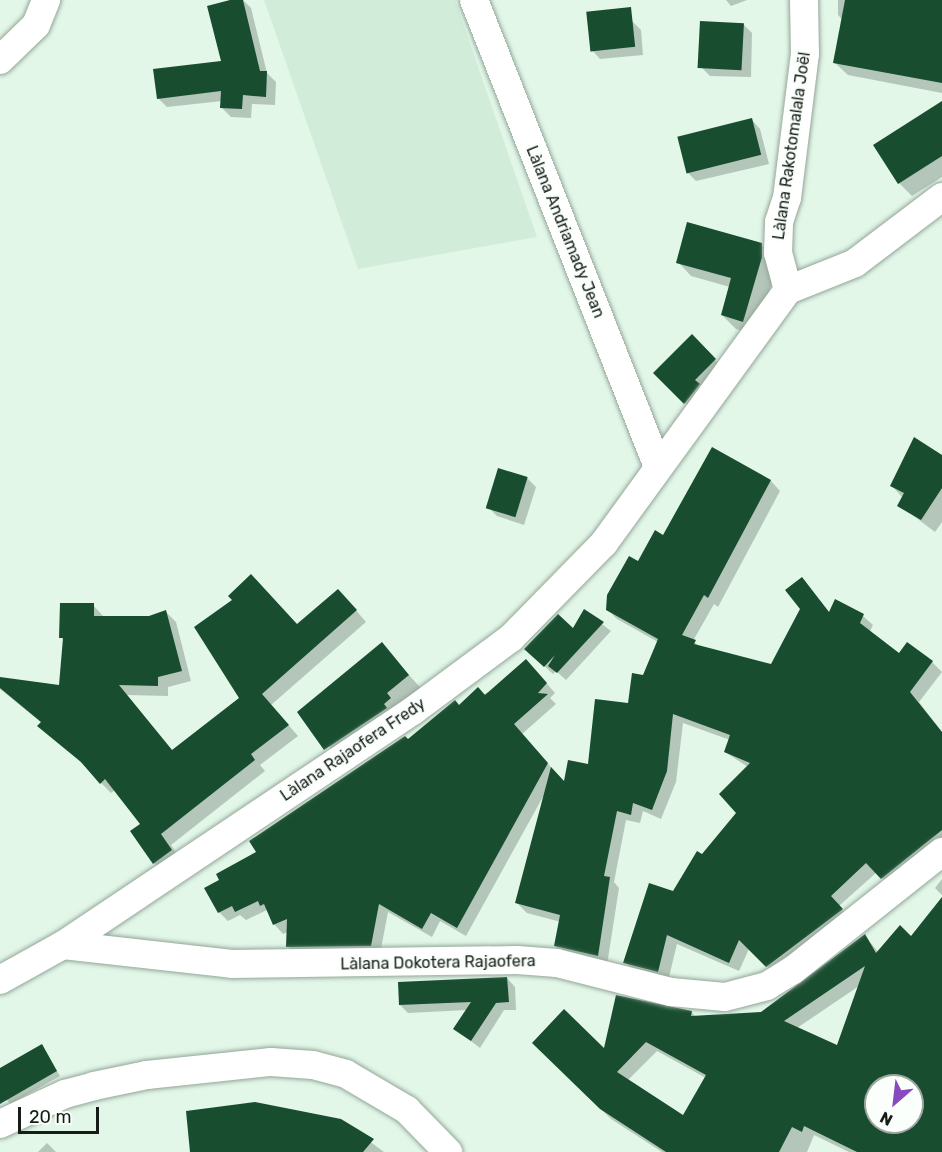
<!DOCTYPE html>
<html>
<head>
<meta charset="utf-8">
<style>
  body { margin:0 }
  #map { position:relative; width:942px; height:1152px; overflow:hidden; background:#e2f7e8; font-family:Rubik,sans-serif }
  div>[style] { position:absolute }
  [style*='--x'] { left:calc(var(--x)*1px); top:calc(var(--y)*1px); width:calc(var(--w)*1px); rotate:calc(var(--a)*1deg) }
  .built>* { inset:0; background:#d1edda }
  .shadow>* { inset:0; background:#0003; transform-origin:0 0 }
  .building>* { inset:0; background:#184d30; transform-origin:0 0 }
  .roads { filter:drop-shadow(0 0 2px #93a699) drop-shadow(0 0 2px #93a699) }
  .minor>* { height:28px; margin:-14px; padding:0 14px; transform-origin:14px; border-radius:14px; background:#fff }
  span { translate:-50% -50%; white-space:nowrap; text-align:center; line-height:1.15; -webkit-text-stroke:6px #fbfffc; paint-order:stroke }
  .street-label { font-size:16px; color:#161d18 }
  .north { position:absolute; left:864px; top:1074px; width:60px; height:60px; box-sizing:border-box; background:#fbfffc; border:2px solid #9fa5a1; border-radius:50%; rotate:208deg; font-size:16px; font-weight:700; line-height:24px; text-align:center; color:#161d18 }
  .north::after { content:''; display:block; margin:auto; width:21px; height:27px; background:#884ac0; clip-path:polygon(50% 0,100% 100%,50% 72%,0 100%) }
  .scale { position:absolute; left:18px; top:1107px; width:81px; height:27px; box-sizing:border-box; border:3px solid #161d18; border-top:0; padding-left:8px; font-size:18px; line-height:21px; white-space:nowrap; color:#161d18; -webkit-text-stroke:4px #fbfffc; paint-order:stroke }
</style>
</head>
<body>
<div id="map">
  <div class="built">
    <div style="clip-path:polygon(264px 0,455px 0,537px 237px,358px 269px)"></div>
  </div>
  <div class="shadow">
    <div style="clip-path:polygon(236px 0,243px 0,251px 8px,267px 73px,276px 82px,275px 105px,252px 104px,251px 118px,231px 117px,222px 108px,222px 101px,167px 107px,158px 98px,223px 62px)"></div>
    <div style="clip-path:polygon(726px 0,747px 0,731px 6px)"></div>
    <div style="clip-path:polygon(838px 0,942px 0,942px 93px,848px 75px,835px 63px,843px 20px,838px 15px)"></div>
    <div style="clip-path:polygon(632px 21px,641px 30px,643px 55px,600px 59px,591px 49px)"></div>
    <div style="clip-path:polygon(743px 24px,752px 33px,751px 77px,710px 76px,701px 67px)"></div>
    <div style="clip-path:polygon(942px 103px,942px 177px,912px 196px,899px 183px)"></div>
    <div style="clip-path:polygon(751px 119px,760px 129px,769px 164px,696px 181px,687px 172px)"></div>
    <div style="clip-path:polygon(761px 244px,775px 258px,775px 272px,756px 335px,736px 329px,722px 315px,730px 287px,691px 276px,678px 262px)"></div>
    <div style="clip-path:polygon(692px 337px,724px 369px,694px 412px,655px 373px)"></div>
    <div style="clip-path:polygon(712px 449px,771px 481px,780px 491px,718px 607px,714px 604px,693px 641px,700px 647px,772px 666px,802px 608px,802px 579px,830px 613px,836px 601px,863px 616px,873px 625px,869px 633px,900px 655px,932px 662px,942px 672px,919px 702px,942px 732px,942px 845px,892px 888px,877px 872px,839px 906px,851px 920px,777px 976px,749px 949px,739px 971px,677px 944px,668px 981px,635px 972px,625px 962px,674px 893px,738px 813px,748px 767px,725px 752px,730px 740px,683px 723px,676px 782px,661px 819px,643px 811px,640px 823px,626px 820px,614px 882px,619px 888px,607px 965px,565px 956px,555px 946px,561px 922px,527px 913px,517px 903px,544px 795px,466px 936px,440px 921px,432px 937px,388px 912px,380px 954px,296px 955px,287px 946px,288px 932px,283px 934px,274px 924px,267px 910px,246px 920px,240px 915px,228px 921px,219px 912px,220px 880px,459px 706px,535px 670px,555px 693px,550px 698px,556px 704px,522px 734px,565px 783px,589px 766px,630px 705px,658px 642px,617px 619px,607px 609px,638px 563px,664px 537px)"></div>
    <div style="clip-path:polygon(942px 456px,942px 522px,935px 532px,899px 505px,903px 498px,892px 486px)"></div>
    <div style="clip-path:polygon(527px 478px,536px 487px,524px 525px,497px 516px,488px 507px)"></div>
    <div style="clip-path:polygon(348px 601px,366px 622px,271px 705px,298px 736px,260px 765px,265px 771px,171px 845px,182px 861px,164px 873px,154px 863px,143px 824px,115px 790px,111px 793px,42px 723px,0 689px,0 679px,60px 687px,64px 641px,61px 637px,93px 605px,104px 617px,149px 617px,166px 612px,176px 622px,191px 681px,168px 687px,168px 696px,127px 695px,173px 751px,241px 698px,298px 626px)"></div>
    <div style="clip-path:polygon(585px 611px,611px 631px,566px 680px,556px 671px,553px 674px,526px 649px,573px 630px)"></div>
    <div style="left:381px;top:644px;width:59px;height:107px;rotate:48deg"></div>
    <div style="clip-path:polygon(942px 879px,942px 895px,935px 888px)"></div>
    <div style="clip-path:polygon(evenodd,942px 899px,942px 1152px,849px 1152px,814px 1135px,807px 1152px,662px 1152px,611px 1119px,534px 1043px,605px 1051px,691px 1012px,696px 1017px,761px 1013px,865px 936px,879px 953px,911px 938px,942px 899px,859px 986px,838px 1048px,797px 1028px,859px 986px,942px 899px,657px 1051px,706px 1078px,683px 1117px,627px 1081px,657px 1051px,942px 899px,876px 1086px,912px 1086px,912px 1122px,876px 1122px,876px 1086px)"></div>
    <div style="clip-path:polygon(507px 978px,515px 987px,516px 1010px,504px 1010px,480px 1048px,455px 1029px,467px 1010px,408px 1013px,400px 1005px)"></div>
    <div style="clip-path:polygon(42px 1046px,60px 1076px,10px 1104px,0 1090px,0 1069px)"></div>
    <div style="clip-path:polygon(341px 1120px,384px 1152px,192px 1152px)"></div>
    <div style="clip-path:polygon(47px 1143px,56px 1152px,38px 1152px)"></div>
  </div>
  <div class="building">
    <div style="clip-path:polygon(230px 0,243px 0,260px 71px,267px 71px,266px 97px,243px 95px,242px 109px,220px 108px,221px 91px,157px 99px,153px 69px,221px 61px,207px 6px)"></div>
    <div style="clip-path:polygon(845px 0,942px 0,942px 83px,833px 63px)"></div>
    <div style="left:631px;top:7px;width:40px;height:45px;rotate:84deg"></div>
    <div style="left:700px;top:21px;width:44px;height:47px;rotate:3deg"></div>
    <div style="clip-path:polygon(942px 101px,942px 156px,898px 184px,873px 145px)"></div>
    <div style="left:752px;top:118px;width:38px;height:77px;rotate:76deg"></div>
    <div style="clip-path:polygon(687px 222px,762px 243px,762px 257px,743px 322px,721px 315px,731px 278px,676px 263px)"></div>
    <div style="clip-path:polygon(692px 334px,716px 359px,695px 380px,700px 384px,684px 404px,653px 373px)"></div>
    <div style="clip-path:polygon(914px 437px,942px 455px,942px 488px,921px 520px,897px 506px,904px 493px,890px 486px)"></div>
    <div style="clip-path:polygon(712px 447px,771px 480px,708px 598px,704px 595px,682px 635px,696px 640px,694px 644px,771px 664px,800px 609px,785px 590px,802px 577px,829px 612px,835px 599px,864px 614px,860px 623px,899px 653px,907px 642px,933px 661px,910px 692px,942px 732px,942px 830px,881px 879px,866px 863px,831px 896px,843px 909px,766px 967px,739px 940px,729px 963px,667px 935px,658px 972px,623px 963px,649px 883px,673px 891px,697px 851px,702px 854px,736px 813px,719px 794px,750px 763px,724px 752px,730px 735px,673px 714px,667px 771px,652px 810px,633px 803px,631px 815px,617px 811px,604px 876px,610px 877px,598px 956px,554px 946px,560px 915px,515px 903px,551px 767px,564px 781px,568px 760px,588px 764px,595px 699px,628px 703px,632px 673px,643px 675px,658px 639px,606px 610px,607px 595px,629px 556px,638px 561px,655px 530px,663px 535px)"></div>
    <div style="left:498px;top:468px;width:31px;height:42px;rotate:17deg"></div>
    <div style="clip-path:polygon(251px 574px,297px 624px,338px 589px,357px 610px,262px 694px,289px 725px,251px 754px,255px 760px,161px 834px,172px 850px,153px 864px,130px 831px,140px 824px,105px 779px,100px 784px,81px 762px,37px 726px,41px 722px,0 688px,0 677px,59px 685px,63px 638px,59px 638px,60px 603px,94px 603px,94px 616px,149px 616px,166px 610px,182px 671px,158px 677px,158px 686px,119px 685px,172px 750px,239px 698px,194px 627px,232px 600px,228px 596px)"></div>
    <div style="clip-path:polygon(584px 609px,604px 622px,557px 673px,548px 666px,555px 655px,544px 667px,524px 649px,558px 614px,573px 628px)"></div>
    <div style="clip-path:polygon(382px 642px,409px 675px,387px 693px,391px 698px,384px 704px,387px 708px,324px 750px,297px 712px)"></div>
    <div style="clip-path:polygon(526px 659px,547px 683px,538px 693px,548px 694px,514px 724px,548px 763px,457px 928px,431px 913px,422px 929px,379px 904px,371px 946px,286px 947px,287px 919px,273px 925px,264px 904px,260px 906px,258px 901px,235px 912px,232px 906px,218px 913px,204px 888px,219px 880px,216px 874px,256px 852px,249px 841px,405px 736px,408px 739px,455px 700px,459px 705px,478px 687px,485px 695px)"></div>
    <div style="clip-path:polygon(evenodd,942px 897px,942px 1152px,857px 1152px,804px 1126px,802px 1132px,792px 1127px,779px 1152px,666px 1152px,600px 1109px,532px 1043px,564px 1009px,604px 1048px,616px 995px,692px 1011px,691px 1016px,761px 1012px,865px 934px,876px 953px,900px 925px,911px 936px,942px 897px,865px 966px,837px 1045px,784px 1021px,865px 966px,942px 897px,646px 1042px,706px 1075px,683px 1115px,617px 1072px,646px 1042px,942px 897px,876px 1086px,912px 1086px,912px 1122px,876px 1122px,876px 1086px)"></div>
    <div style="clip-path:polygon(507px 977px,509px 1002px,496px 1003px,471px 1041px,453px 1029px,471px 1002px,399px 1005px,398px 982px)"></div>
    <div style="clip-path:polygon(42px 1044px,57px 1071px,0 1104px,0 1068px)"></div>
    <div style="clip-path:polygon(255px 1102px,341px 1119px,374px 1139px,363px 1152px,190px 1152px,186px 1111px)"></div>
  </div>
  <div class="roads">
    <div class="minor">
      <div style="--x:474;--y:0;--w:500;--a:68.5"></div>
      <div style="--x:0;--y:60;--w:50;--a:-44.2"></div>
      <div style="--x:36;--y:25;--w:27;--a:-68"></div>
      <div style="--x:788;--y:290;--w:38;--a:-105"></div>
      <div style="--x:778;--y:253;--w:31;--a:-88"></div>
      <div style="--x:779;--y:222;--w:25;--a:-72"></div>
      <div style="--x:787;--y:198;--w:145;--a:-82.9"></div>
      <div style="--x:805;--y:54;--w:54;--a:-91.1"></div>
      <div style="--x:63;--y:945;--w:170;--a:6.4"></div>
      <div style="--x:232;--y:964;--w:285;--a:-0.8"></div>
      <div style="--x:517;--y:960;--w:40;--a:4.3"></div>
      <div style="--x:557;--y:963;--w:118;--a:14.3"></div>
      <div style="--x:671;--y:992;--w:54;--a:5.3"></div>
      <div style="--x:725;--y:997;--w:43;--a:-14.7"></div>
      <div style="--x:767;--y:986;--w:31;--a:-32"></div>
      <div style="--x:793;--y:970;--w:190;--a:-38.4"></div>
      <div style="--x:0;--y:980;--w:72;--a:-29.1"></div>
      <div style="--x:63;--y:945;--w:422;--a:-33.8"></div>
      <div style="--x:414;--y:710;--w:121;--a:-36.6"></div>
      <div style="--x:511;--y:638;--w:133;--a:-45.6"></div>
      <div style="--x:604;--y:543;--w:313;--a:-54"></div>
      <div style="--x:788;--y:290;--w:72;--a:-21.9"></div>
      <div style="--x:855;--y:263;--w:109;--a:-37.2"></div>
      <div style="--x:0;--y:1124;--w:72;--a:-24.8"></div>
      <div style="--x:65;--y:1094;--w:30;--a:-15"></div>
      <div style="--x:94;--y:1086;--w:54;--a:-11.7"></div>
      <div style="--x:147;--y:1075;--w:125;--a:-6"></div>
      <div style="--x:271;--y:1062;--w:42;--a:4.1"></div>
      <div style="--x:313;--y:1065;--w:34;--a:15"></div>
      <div style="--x:346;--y:1074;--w:71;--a:30.5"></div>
      <div style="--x:407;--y:1110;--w:59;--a:45.7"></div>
    </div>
  </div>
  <div class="street-label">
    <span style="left:792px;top:146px;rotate:-82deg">Làlana Rakotomalala Joël</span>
    <span style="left:565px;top:232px;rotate:68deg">Làlana Andriamady Jean</span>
    <span style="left:353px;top:750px;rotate:-34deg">Làlana Rajaofera Fredy</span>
    <span style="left:438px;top:963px;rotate:-1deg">Làlana Dokotera Rajaofera</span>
  </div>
  <div class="north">N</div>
  <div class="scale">20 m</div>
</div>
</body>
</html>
